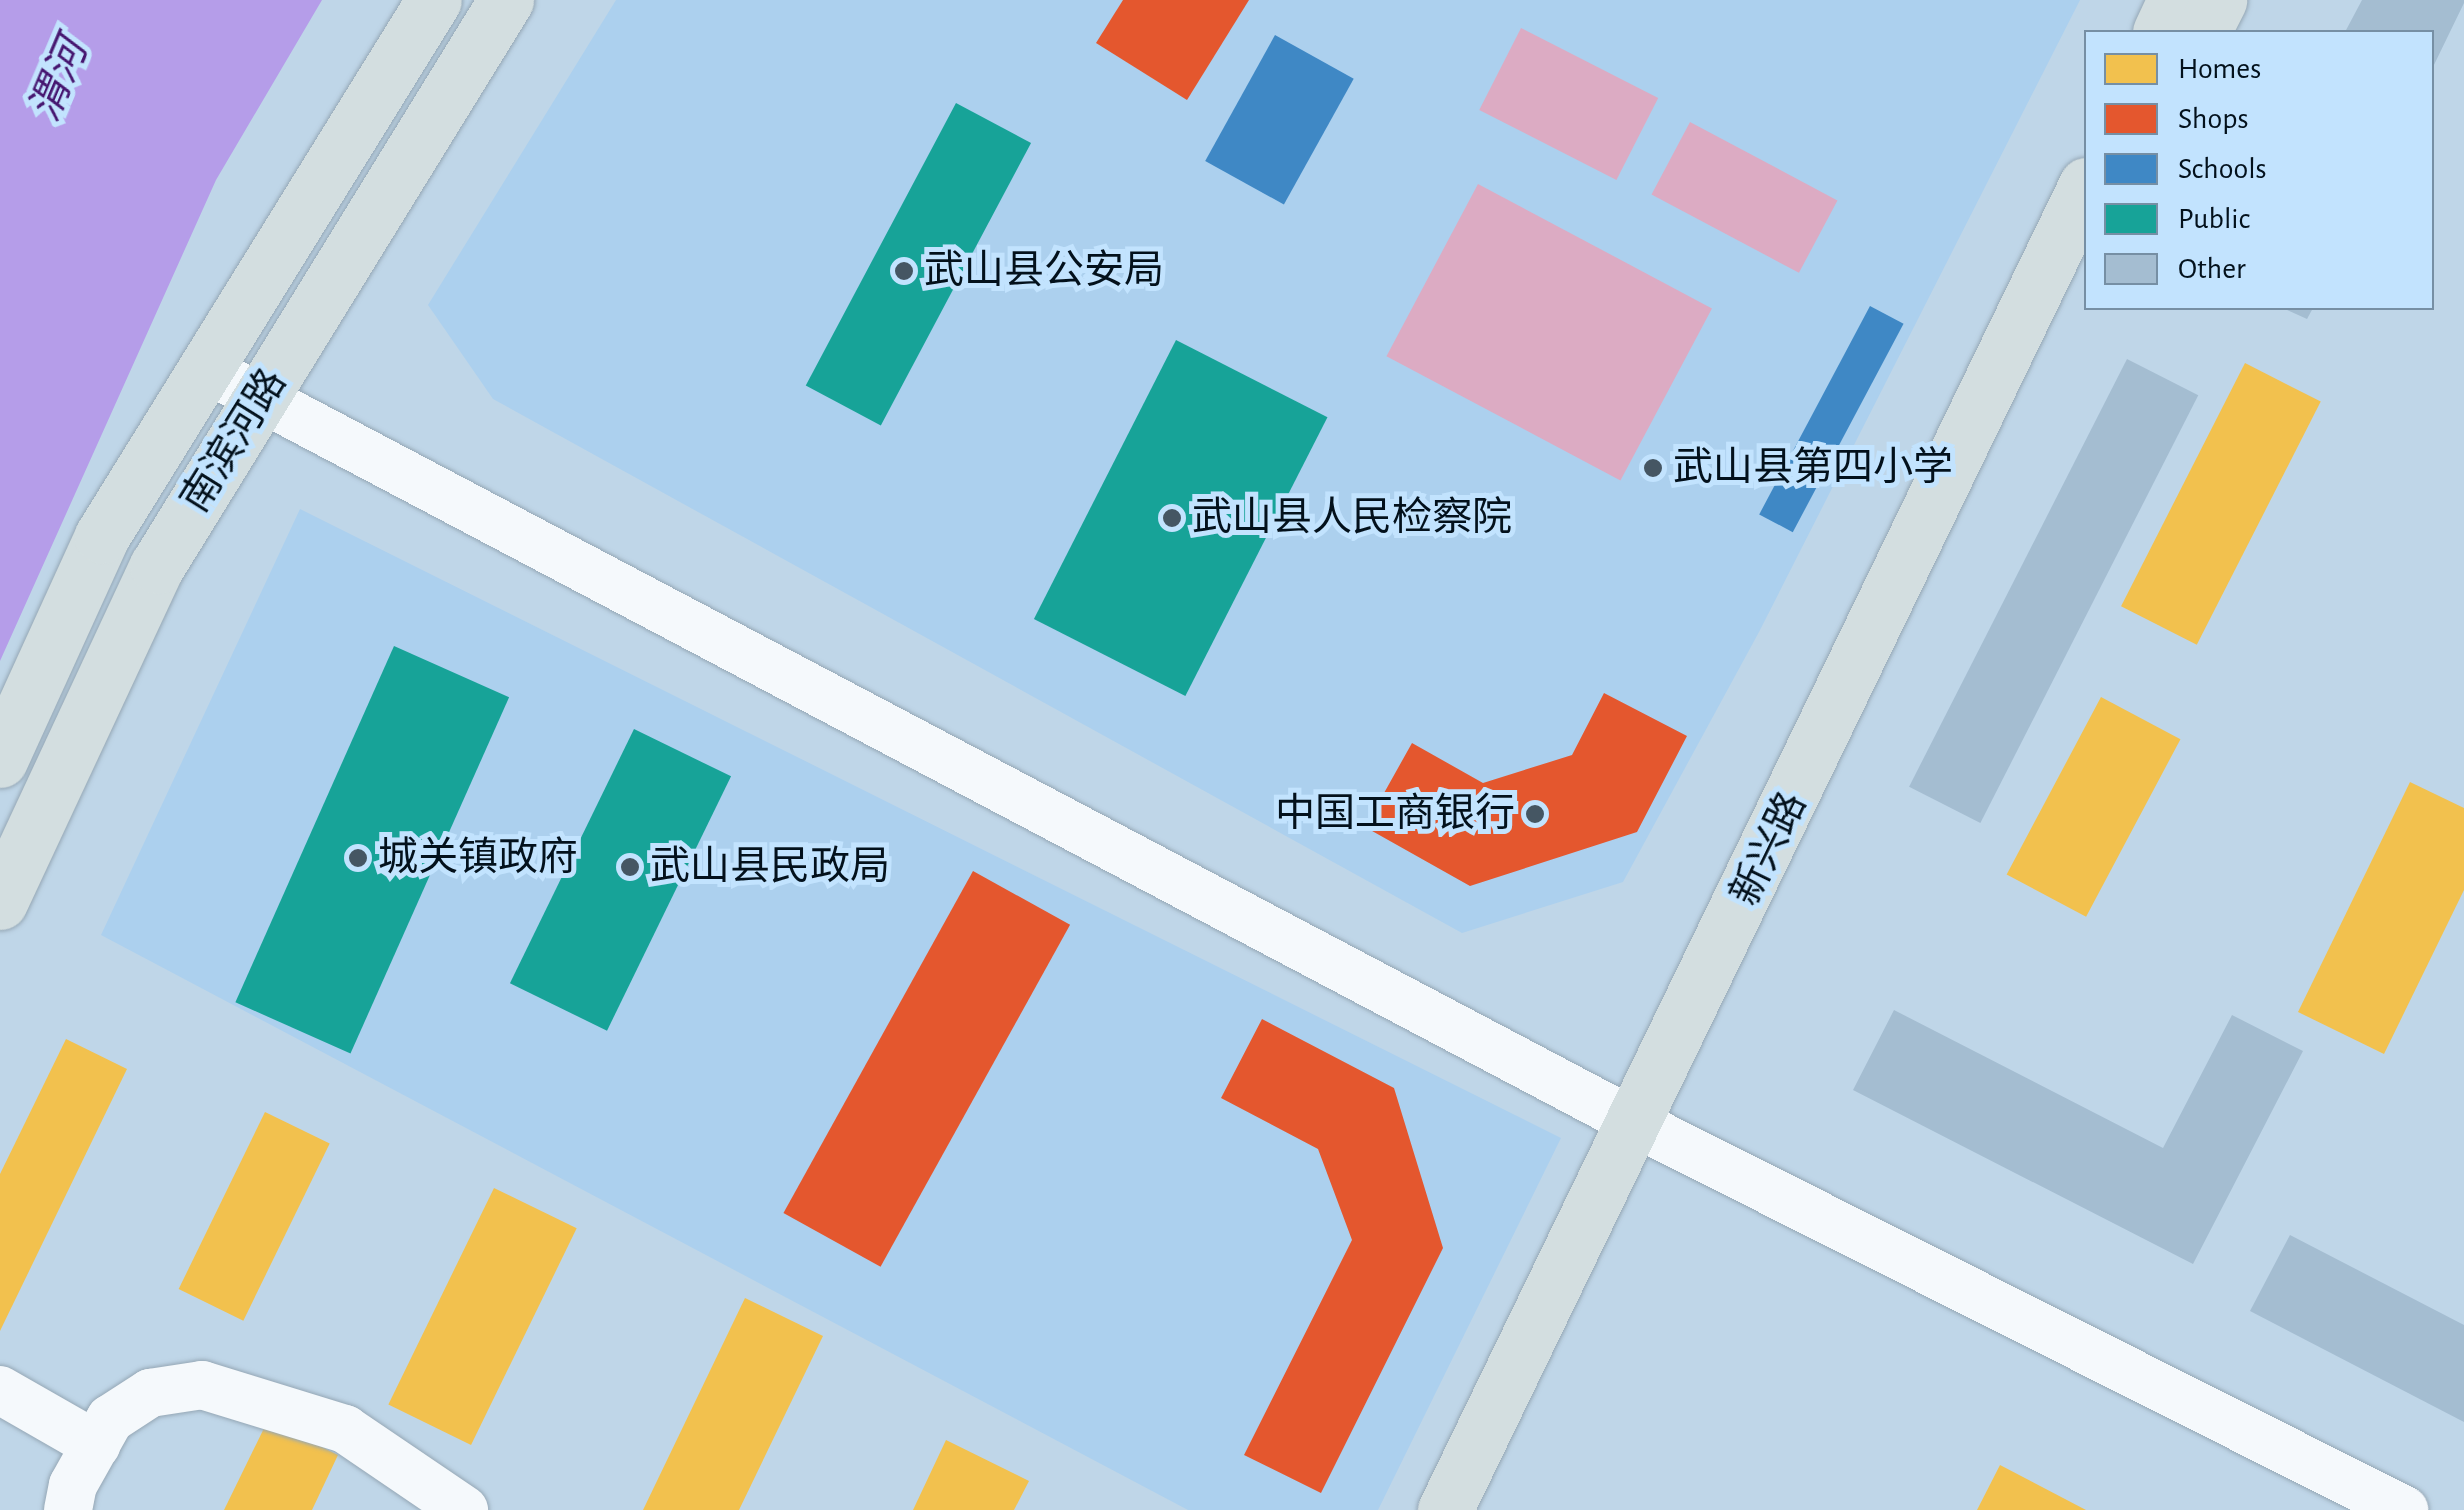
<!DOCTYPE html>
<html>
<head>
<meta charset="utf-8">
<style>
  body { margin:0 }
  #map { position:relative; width:2464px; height:1510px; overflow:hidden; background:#bfd6e8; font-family:"Alegreya Sans","Noto Sans SC",sans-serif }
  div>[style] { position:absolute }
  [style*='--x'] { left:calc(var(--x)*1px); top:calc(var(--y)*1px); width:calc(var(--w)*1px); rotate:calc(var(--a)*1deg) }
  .built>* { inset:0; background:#acd0ee }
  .green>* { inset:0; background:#dcabc3; transform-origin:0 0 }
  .water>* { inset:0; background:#b59de9 }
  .homes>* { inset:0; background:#f2c14e; transform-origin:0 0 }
  .shops>* { inset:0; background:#e4572e; transform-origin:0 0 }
  .schools>* { inset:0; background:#3f88c5; transform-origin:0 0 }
  .public>* { inset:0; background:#17a398; transform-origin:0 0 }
  .building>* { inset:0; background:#a4bdd1; transform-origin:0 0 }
  .roads { filter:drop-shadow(0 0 2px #95a7b5) drop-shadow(0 0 2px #95a7b5) }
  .minor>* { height:48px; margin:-24px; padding:0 24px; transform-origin:24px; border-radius:24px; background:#f5f9fc }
  .major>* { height:55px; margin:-27.5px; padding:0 27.5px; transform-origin:27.5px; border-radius:27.5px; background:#d3dee0 }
  .dots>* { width:28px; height:28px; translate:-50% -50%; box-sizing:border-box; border:5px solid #c2e3fe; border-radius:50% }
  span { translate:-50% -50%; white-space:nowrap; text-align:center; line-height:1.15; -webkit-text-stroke:10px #c2e3fe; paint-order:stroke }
  .poi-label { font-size:40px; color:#03111c }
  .left { translate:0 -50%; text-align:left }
  .right { translate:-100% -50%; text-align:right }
  .street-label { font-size:40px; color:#03111c }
  .water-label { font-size:42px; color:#461670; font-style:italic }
  .legend { position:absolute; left:2084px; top:30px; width:350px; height:280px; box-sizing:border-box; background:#c2e3fe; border:2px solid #768fa4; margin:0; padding:12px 18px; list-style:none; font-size:30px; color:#03111c }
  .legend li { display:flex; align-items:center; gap:20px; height:50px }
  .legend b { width:50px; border:2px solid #768fa4 }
</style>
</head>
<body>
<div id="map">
  <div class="built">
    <div style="clip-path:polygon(616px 0,2080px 0,1759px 632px,1623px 882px,1462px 933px,493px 399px,428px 305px)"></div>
    <div style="clip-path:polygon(300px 509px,1561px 1138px,1378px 1510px,1188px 1510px,101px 935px)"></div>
  </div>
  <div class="green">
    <div style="left:1521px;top:28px;width:154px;height:92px;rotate:27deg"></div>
    <div style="left:1690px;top:122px;width:167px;height:82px;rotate:28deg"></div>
    <div style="left:1478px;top:184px;width:265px;height:195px;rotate:28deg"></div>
  </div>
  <div class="water">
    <div style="clip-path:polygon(0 0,322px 0,216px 180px,0 661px)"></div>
  </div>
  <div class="homes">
    <div style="left:2245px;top:363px;width:85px;height:273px;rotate:27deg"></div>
    <div style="left:2101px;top:697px;width:90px;height:201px;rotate:28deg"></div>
    <div style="clip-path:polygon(2410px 782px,2464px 808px,2464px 890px,2384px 1054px,2298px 1012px)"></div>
    <div style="clip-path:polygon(66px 1039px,127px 1069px,0 1331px,0 1174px)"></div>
    <div style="left:265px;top:1112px;width:72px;height:197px;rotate:26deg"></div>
    <div style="left:494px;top:1188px;width:92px;height:241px;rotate:26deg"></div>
    <div style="clip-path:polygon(745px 1298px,823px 1336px,739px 1510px,643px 1510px)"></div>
    <div style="clip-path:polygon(268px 1420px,338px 1455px,312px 1510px,224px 1510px)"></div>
    <div style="clip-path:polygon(946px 1440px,1029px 1481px,1014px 1510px,913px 1510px)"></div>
    <div style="clip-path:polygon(2000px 1465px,2086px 1510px,1977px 1510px)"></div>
  </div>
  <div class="shops">
    <div style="clip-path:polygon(1123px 0,1249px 0,1187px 100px,1096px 43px)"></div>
    <div style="clip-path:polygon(1604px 693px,1687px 736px,1637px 832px,1470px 886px,1365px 827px,1412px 743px,1483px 783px,1572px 755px)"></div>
    <div style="left:973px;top:871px;width:111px;height:391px;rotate:29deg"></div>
    <div style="clip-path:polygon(1262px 1019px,1394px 1088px,1443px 1248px,1321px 1493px,1244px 1455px,1352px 1240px,1318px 1149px,1221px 1098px)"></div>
  </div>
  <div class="schools">
    <div style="left:1275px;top:35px;width:90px;height:144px;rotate:29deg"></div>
    <div style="left:1870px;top:306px;width:38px;height:236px;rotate:28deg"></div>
  </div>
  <div class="public">
    <div style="left:956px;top:103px;width:85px;height:320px;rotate:28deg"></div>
    <div style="left:1176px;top:340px;width:170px;height:313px;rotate:27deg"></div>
    <div style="left:394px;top:646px;width:126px;height:390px;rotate:24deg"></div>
    <div style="left:634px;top:729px;width:108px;height:283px;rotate:26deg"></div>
  </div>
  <div class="building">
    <div style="clip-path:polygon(2362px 0,2464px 0,2464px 3px,2432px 69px,2432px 32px,2345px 32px)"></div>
    <div style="clip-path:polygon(2283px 308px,2313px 308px,2307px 319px)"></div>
    <div style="left:2127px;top:359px;width:80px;height:480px;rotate:27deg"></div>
    <div style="clip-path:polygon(1894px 1010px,2163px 1148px,2232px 1015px,2303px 1051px,2193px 1264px,1853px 1090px)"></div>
    <div style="clip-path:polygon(2290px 1235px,2464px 1325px,2464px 1422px,2250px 1311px)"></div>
  </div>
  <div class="roads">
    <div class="minor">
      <div style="--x:204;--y:368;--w:1620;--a:27.81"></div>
      <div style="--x:1637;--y:1124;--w:859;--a:26.71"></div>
      <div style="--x:0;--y:1390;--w:111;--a:29.8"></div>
      <div style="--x:68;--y:1510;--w:25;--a:-79"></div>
      <div style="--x:73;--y:1485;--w:76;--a:-60.7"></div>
      <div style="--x:110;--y:1419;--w:48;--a:-33"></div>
      <div style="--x:150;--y:1393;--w:53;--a:-8.7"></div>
      <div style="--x:202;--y:1385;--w:150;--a:17.1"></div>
      <div style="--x:345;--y:1429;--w:144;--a:34.2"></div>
    </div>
    <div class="major">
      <div style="--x:2160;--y:32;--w:35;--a:-65"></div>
      <div style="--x:2203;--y:32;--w:36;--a:-63"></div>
      <div style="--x:0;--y:760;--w:246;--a:-65.5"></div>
      <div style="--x:102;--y:536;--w:630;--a:-58.23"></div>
      <div style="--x:0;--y:902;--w:371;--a:-65"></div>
      <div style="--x:157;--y:566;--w:665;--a:-58.34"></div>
      <div style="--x:1445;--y:1510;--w:1472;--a:-64.18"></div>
    </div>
  </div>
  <div class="dots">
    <div style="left:904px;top:271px;background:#455663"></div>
    <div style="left:1653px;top:468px;background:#455663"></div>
    <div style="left:1172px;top:518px;background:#455663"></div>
    <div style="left:1535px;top:814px;background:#455663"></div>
    <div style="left:358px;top:858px;background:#455663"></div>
    <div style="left:630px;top:867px;background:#455663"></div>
  </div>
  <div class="poi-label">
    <span class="left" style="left:924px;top:271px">武山县公安局</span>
    <span class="left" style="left:1673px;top:468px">武山县第四小学</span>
    <span class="left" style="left:1192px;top:518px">武山县人民检察院</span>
    <span class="right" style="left:1515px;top:814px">中国工商银行</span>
    <span class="left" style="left:378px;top:858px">城关镇政府</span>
    <span class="left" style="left:650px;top:867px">武山县民政局</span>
  </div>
  <div class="street-label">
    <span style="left:234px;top:441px;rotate:-58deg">南滨河路</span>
    <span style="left:1769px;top:849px;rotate:-64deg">新兴路</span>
  </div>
  <div class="water-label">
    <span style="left:59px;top:80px;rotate:-67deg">渭河</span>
  </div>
  <ul class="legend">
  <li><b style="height:28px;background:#f2c14e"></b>Homes</li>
  <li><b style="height:28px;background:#e4572e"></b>Shops</li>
  <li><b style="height:28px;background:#3f88c5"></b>Schools</li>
  <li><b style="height:28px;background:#17a398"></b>Public</li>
  <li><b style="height:28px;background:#a4bdd1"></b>Other</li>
  </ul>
</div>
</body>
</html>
